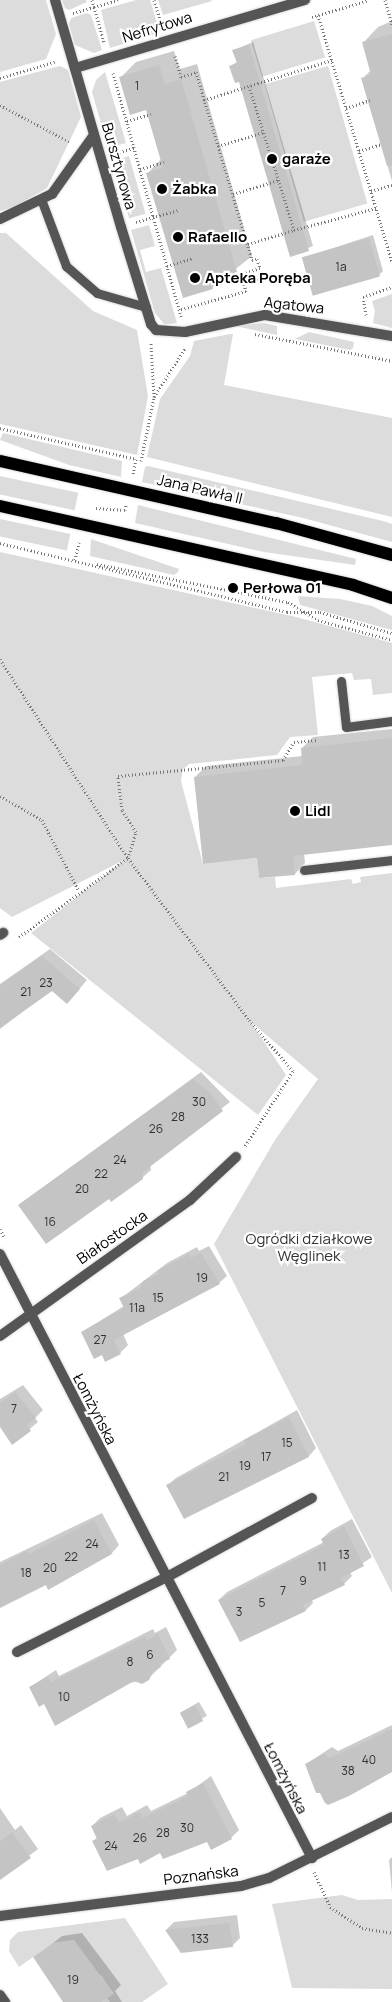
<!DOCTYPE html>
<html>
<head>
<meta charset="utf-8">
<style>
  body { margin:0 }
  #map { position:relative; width:392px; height:2002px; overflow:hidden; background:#fff; font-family:Manrope,sans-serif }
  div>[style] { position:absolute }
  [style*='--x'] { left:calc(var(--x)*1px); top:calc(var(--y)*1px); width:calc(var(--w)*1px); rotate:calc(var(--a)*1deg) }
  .green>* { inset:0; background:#dcdcdc; transform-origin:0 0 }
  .shadow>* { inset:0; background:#0003; transform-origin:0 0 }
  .building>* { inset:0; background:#c4c4c4; transform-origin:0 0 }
  .path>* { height:3px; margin-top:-1.5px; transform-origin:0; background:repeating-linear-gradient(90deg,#777 0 1px,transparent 0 3.5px) }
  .roads { filter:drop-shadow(0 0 1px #dbdbdb) drop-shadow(0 0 1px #dbdbdb) }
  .lane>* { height:9px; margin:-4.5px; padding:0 4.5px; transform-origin:4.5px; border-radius:4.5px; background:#555 }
  .street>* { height:10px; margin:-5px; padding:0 5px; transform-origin:5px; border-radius:5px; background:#555 }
  .primary>* { height:12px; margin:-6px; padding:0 6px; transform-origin:6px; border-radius:6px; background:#000 }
  .dots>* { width:14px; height:14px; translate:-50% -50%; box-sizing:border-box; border:2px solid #fff; border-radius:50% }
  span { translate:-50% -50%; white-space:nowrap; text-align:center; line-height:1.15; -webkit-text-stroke:4.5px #fff; paint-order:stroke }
  .number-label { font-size:12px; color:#313131 }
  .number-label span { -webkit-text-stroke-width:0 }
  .street-label { font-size:15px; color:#000 }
  .poi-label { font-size:15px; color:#000; font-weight:700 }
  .left { translate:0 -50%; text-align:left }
  .park-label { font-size:15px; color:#333 }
</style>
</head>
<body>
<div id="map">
  <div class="green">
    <div style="clip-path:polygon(0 0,46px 0,56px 34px,46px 59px,0 72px)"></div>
    <div style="clip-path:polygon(62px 0,86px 0,87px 2px,69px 10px,65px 8px)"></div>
    <div style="clip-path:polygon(136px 0,150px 0,160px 33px,110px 48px,101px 10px)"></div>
    <div style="clip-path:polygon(158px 0,211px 0,212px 1px,163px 15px)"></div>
    <div style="clip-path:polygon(87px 13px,91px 15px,102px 50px,94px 53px,75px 45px,69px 24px,71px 18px)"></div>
    <div style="left:314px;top:21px;width:38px;height:66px;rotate:73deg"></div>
    <div style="clip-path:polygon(60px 66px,68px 70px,81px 117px,47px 188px,14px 207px,0 211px,0 82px)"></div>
    <div style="left:328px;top:66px;width:143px;height:66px;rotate:74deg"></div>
    <div style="clip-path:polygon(105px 72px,126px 143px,108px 148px,92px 92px,96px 80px)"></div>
    <div style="left:129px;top:156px;width:60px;height:17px;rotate:74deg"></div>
    <div style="clip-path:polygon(149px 225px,155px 246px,140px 250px,146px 272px,161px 268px,177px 323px,170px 324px,164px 324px,155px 313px,131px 230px)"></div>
    <div style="clip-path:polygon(0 233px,6px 233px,93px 311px,137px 330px,148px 396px,137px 455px,0 424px)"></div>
    <div style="clip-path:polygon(392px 294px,392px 328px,373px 323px,375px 311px,372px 301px)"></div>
    <div style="clip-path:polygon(264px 323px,277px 326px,277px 335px,235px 326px)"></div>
    <div style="clip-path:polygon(309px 332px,354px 342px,353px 348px,350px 350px,295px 339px)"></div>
    <div style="clip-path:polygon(230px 334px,233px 334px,224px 385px,392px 418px,392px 517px,147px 457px,160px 399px,190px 356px,194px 341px)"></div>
    <div style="clip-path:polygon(3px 433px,122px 461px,121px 477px,69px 465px,0 440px)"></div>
    <div style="clip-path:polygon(148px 466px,383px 521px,392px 524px,392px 542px,303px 518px,142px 482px,145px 467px)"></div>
    <div style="left:0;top:476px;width:80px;height:18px;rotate:12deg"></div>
    <div style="clip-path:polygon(138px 505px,356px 559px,355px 565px,264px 552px,135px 523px)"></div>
    <div style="left:0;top:519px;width:72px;height:17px;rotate:12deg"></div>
    <div style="clip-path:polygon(91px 539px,179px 569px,178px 572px,174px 575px,90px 556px)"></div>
    <div style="clip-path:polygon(0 552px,296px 617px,392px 643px,392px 693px,373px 695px,371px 679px,354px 680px,352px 673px,312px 677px,318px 735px,290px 737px,277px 755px,189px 764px,183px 769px,181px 781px,203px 864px,257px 858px,259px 878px,275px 877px,276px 888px,351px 879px,353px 884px,361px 882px,360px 877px,392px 873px,392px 1593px,214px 1244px,275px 1140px,318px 1079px,251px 1022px,286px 1075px,258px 1115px,31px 933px,124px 860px,12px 917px,0 908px)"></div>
    <div style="clip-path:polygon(298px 596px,340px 599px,372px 606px,392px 616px,392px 630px,300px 605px)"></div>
    <div style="clip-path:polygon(342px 1895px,358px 1900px,392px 1899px,392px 1989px,292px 1988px,272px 1904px)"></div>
    <div style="clip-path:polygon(125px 1918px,168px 1984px,142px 2002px,110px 2002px,107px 1998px,113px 1993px,101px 1975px,97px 1978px,74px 1940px,53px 1943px,19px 1967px,9px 1951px,10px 1940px,18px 1932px)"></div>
  </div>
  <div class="shadow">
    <div style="clip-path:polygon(392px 21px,392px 181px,362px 79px,371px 70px,363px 43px,378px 27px)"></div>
    <div style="clip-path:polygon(253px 42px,313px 246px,291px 255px,240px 81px,231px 66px,238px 61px,234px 50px)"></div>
    <div style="clip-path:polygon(174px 51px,180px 69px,197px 64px,252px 256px,212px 288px,148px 173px,161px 159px,147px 109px,121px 77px,136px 62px)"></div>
    <div style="clip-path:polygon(373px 235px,383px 271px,379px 275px,303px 258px)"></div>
    <div style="clip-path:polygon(392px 729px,392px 844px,304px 853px,305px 863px,295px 874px,258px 857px,195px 777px,206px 766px,303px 756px,302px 748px,313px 737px)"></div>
    <div style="clip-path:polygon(50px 949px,87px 980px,75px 994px,52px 989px,0 1029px,0 984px)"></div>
    <div style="clip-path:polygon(201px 1072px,230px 1102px,150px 1164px,151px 1170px,142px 1178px,109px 1197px,19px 1205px)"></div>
    <div style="clip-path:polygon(209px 1246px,227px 1276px,219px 1283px,123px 1334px,128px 1345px,120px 1353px,102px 1354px,82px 1332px,124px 1306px,120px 1299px,167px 1263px,197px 1247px,199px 1251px)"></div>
    <div style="clip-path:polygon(23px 1385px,43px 1410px,35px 1418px,38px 1422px,13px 1443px,0 1425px,0 1399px)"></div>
    <div style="clip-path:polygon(297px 1410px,316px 1448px,309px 1456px,185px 1518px,168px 1485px,176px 1478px)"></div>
    <div style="clip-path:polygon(102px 1513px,119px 1545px,112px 1553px,48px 1588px,46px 1583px,0 1600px,0 1562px)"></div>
    <div style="clip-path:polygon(352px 1519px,372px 1557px,350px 1572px,352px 1576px,344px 1584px,312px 1600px,313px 1603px,306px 1610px,219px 1600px,227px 1592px,324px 1542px,322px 1539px,330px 1531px)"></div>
    <div style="clip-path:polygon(166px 1627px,177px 1650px,148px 1679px,44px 1702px,30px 1687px,56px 1670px,59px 1676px,153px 1629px,155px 1633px)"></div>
    <div style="left:199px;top:1702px;width:16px;height:21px;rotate:60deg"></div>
    <div style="clip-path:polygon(392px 1725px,392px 1771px,306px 1764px,332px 1747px,338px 1751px)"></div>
    <div style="clip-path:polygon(211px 1776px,239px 1830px,231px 1838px,208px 1840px,139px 1857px,93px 1841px,98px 1837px,92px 1826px,100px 1818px,122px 1807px,127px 1816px,147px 1805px,151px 1811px,188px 1793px)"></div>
    <div style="clip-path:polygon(0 1808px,15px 1830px,21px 1825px,38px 1849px,0 1878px)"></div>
    <div style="clip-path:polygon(392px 1857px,392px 1893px,389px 1860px)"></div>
    <div style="clip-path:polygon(237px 1915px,240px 1938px,232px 1946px,182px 1952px,166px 1930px,174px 1922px)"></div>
    <div style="clip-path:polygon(82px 1933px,121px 1985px,115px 1991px,122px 2002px,64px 2002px,35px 1957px,62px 1936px)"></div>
  </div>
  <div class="building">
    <div style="clip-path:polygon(392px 34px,392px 165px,387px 166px,361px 78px,371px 75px,362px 42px)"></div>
    <div style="clip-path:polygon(249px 45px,309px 251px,290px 257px,239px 82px,235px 83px,229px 66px,237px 63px,232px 50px)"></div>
    <div style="clip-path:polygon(159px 65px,165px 84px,181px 79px,237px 272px,210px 280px,213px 289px,183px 298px,146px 173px,163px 168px,146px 110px,130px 115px,119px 77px)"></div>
    <div style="left:369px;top:238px;width:40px;height:70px;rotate:74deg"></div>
    <div style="clip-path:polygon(392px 738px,392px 845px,293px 856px,295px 875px,259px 878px,257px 858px,203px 864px,194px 777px,302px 765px,301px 748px)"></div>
    <div style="clip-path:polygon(42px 956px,80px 989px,67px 1004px,52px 991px,0 1028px,0 985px)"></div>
    <div style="clip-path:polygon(193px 1079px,210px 1093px,223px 1111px,143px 1172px,143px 1179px,111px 1202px,109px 1199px,46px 1244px,18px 1205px)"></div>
    <div style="clip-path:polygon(201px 1253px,220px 1284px,114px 1340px,121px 1354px,105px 1362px,102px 1355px,94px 1359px,81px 1332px,124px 1308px,119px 1298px,140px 1288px,143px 1281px,159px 1274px,157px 1271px,189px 1254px,191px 1258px)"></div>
    <div style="clip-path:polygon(15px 1392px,36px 1418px,27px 1425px,31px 1431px,12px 1445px,0 1427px,0 1403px)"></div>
    <div style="clip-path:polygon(289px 1417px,309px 1457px,184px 1519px,166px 1485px,246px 1444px,244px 1440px)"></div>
    <div style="clip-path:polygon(94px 1520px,112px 1554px,48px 1590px,46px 1585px,0 1608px,0 1565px,27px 1551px,29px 1554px)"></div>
    <div style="clip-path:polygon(344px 1526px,364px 1566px,341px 1578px,345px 1585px,303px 1605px,306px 1611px,240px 1642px,218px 1600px,324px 1545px,321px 1539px)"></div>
    <div style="clip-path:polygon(158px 1634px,170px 1659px,159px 1664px,161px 1667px,153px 1672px,149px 1680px,142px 1684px,134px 1681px,55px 1726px,44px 1704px,39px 1707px,29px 1687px,48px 1677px,51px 1682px,145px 1636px,147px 1640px)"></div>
    <div style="left:195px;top:1705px;width:18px;height:17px;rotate:63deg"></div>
    <div style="clip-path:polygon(392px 1729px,392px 1772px,349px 1796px,328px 1805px,325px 1803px,320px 1793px,316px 1793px,305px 1764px,324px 1754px,330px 1758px)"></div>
    <div style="clip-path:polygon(203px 1783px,232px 1839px,211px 1850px,207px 1842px,163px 1859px,160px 1853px,140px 1864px,138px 1859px,107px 1871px,92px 1841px,97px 1839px,91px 1826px,114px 1814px,119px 1823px,139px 1812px,143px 1818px,188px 1796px,186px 1792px)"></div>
    <div style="clip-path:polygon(12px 1832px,31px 1858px,0 1880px,0 1841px)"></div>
    <div style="clip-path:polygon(229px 1923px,233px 1947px,181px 1953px,165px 1930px)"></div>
    <div style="clip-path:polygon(74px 1940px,114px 1994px,101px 2002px,63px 2002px,33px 1957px,53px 1943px)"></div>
  </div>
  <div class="path">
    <div style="--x:92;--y:0;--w:7;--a:74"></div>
    <div style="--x:94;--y:7;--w:25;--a:-16"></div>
    <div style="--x:154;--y:0;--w:27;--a:73"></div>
    <div style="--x:385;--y:0;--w:26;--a:74"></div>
    <div style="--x:73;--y:13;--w:22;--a:-16"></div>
    <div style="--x:94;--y:7;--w:37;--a:74"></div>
    <div style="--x:318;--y:15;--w:258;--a:73.3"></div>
    <div style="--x:312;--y:17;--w:59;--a:-16.6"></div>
    <div style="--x:175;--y:56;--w:22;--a:74"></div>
    <div style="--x:181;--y:77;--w:16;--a:-18"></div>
    <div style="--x:196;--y:72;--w:196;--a:73.4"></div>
    <div style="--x:252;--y:260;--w:5;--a:-11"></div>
    <div style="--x:257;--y:259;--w:9;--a:72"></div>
    <div style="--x:260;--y:268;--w:20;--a:162"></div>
    <div style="--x:241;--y:274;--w:18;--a:74"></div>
    <div style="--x:246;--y:291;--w:70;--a:164.2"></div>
    <div style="--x:332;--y:60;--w:87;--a:162.6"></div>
    <div style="--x:249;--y:86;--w:151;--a:72.6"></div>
    <div style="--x:294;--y:230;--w:85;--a:-15"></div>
    <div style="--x:113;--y:73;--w:253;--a:74.4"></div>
    <div style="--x:0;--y:78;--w:59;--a:-16.6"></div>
    <div style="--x:204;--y:100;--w:47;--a:-17.3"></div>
    <div style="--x:0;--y:105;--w:79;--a:27.9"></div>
    <div style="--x:346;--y:108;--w:25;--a:-18"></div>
    <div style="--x:127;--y:121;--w:25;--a:-16"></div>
    <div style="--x:218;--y:146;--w:48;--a:-16.9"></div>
    <div style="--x:359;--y:151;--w:24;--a:-17"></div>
    <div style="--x:116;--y:153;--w:19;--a:-16"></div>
    <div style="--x:140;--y:169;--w:25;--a:-16"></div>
    <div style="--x:371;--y:191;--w:22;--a:-16"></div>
    <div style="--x:233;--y:194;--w:48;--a:-16.9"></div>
    <div style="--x:136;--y:222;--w:44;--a:-15.9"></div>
    <div style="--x:248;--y:244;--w:48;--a:-16.9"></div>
    <div style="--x:167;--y:266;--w:27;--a:-17"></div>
    <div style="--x:244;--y:284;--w:23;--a:-18"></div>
    <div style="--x:366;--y:315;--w:18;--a:-99"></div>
    <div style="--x:363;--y:297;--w:31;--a:-19"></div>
    <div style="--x:255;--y:334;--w:140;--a:11.1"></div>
    <div style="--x:154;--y:397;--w:59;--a:-57.4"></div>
    <div style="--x:0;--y:428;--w:139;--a:12.8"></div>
    <div style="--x:136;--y:459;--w:15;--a:101"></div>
    <div style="--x:141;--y:461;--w:65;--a:-78.5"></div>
    <div style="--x:154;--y:397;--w:54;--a:-93.2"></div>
    <div style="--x:96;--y:508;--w:29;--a:4"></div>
    <div style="--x:125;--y:510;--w:5;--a:-79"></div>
    <div style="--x:0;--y:543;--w:295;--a:13.5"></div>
    <div style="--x:287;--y:612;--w:33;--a:0"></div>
    <div style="--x:320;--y:612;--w:75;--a:16.3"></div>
    <div style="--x:75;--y:560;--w:18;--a:-77"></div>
    <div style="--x:97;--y:564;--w:195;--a:11.3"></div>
    <div style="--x:288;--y:602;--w:35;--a:31"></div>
    <div style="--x:318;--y:620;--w:77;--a:15.1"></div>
    <div style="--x:0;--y:659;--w:237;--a:57.3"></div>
    <div style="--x:128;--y:858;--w:202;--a:53.2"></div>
    <div style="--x:249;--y:1020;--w:67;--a:49.2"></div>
    <div style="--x:293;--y:1071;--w:89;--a:122.6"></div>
    <div style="--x:0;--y:796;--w:48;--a:29.7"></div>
    <div style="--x:42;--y:820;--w:80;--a:62.5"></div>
    <div style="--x:19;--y:937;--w:135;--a:-35.9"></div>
    <div style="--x:128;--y:858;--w:27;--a:-73"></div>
    <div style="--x:136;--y:832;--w:26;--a:-122"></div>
    <div style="--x:122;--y:810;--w:34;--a:-97"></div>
    <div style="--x:118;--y:776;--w:166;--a:-5.5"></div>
    <div style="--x:283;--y:760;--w:21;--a:-59"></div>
    <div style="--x:294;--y:742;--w:24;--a:-5"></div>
    <div style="--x:0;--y:1229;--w:10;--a:61"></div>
    <div style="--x:314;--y:1872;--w:38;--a:65"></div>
    <div style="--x:330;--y:1907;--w:38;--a:33"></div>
    <div style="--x:362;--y:1928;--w:30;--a:9"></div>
  </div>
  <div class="roads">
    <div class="lane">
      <div style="--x:41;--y:199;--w:72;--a:69.5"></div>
      <div style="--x:66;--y:266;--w:41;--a:41.1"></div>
      <div style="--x:97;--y:293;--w:51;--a:15.9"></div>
      <div style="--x:341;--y:681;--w:46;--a:83.8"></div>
      <div style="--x:346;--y:727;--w:46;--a:-7.4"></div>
      <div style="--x:304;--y:870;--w:89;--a:-6.5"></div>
    </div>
    <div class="street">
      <div style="--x:55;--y:0;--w:236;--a:73.8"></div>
      <div style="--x:121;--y:227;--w:102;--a:72.8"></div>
      <div style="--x:151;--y:324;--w:8;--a:50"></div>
      <div style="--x:156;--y:330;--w:29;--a:4"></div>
      <div style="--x:185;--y:332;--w:82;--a:-12"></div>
      <div style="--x:265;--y:315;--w:129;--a:9.4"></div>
      <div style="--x:75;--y:68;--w:240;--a:-16.5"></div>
      <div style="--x:0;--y:219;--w:58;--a:-25.7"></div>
      <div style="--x:52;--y:194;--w:72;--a:-54.6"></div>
      <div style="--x:0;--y:935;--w:4;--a:-34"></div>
      <div style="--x:0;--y:1254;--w:680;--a:62.68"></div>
      <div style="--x:0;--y:1336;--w:234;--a:-35.6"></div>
      <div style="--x:190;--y:1200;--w:63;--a:-43.1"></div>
      <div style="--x:17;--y:1652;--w:168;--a:-26.6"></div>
      <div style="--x:167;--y:1577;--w:165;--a:-28.6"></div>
      <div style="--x:0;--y:1916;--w:243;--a:-7.1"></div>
      <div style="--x:241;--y:1886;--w:29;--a:-16"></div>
      <div style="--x:269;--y:1878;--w:137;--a:-26.4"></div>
      <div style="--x:0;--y:1995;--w:9;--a:54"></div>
    </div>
    <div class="primary">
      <div style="--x:0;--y:461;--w:283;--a:12.7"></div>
      <div style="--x:276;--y:523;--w:120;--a:15.4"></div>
      <div style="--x:0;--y:506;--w:362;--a:12.6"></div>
      <div style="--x:353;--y:585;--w:41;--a:18.4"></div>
    </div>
  </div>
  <div class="dots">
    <div style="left:272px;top:159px;background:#000"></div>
    <div style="left:162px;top:189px;background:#000"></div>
    <div style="left:178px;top:237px;background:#000"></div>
    <div style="left:195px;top:278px;background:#000"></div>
    <div style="left:233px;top:588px;background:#000"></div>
    <div style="left:295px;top:811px;background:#000"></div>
  </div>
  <div class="number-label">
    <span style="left:137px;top:86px">1</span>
    <span style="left:341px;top:267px">1a</span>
    <span style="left:46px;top:983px">23</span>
    <span style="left:26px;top:992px">21</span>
    <span style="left:199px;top:1102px">30</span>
    <span style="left:178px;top:1117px">28</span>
    <span style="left:156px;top:1129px">26</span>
    <span style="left:120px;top:1160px">24</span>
    <span style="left:101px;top:1174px">22</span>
    <span style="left:82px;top:1189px">20</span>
    <span style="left:50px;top:1222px">16</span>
    <span style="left:202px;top:1278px">19</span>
    <span style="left:158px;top:1298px">15</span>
    <span style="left:137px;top:1308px">11a</span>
    <span style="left:100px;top:1340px">27</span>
    <span style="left:14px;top:1409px">7</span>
    <span style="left:287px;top:1443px">15</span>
    <span style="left:266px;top:1457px">17</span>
    <span style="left:245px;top:1466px">19</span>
    <span style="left:224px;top:1477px">21</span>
    <span style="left:92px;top:1544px">24</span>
    <span style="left:344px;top:1555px">13</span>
    <span style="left:71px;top:1557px">22</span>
    <span style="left:322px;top:1567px">11</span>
    <span style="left:50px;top:1568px">20</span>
    <span style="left:26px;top:1573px">18</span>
    <span style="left:303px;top:1581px">9</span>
    <span style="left:283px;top:1591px">7</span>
    <span style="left:262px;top:1603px">5</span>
    <span style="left:239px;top:1612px">3</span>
    <span style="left:150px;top:1655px">6</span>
    <span style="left:130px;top:1662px">8</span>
    <span style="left:64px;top:1697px">10</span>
    <span style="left:369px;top:1760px">40</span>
    <span style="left:348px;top:1771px">38</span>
    <span style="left:187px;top:1828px">30</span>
    <span style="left:163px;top:1833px">28</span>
    <span style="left:140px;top:1838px">26</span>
    <span style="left:111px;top:1846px">24</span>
    <span style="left:200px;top:1939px">133</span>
    <span style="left:73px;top:1980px">19</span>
  </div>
  <div class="street-label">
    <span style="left:157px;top:27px;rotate:-17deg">Nefrytowa</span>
    <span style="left:119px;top:166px;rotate:74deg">Bursztynowa</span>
    <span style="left:294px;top:305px;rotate:6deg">Agatowa</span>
    <span style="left:200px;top:489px;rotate:13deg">Jana Pawła II</span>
    <span style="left:112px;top:1237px;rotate:-35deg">Białostocka</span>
    <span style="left:95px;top:1409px;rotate:63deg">Łomżyńska</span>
    <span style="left:286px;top:1778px;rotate:63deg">Łomżyńska</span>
    <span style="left:201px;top:1875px;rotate:-7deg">Poznańska</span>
  </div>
  <div class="poi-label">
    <span class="left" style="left:282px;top:159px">garaże</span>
    <span class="left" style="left:172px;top:189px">Żabka</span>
    <span class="left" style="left:188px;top:237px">Rafaello</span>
    <span class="left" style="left:205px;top:278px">Apteka Poręba</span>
    <span class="left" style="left:243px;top:588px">Perłowa 01</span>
    <span class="left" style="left:305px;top:811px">Lidl</span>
  </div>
  <div class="park-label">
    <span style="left:309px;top:1247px">Ogródki działkowe<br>Węglinek</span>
  </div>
</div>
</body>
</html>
